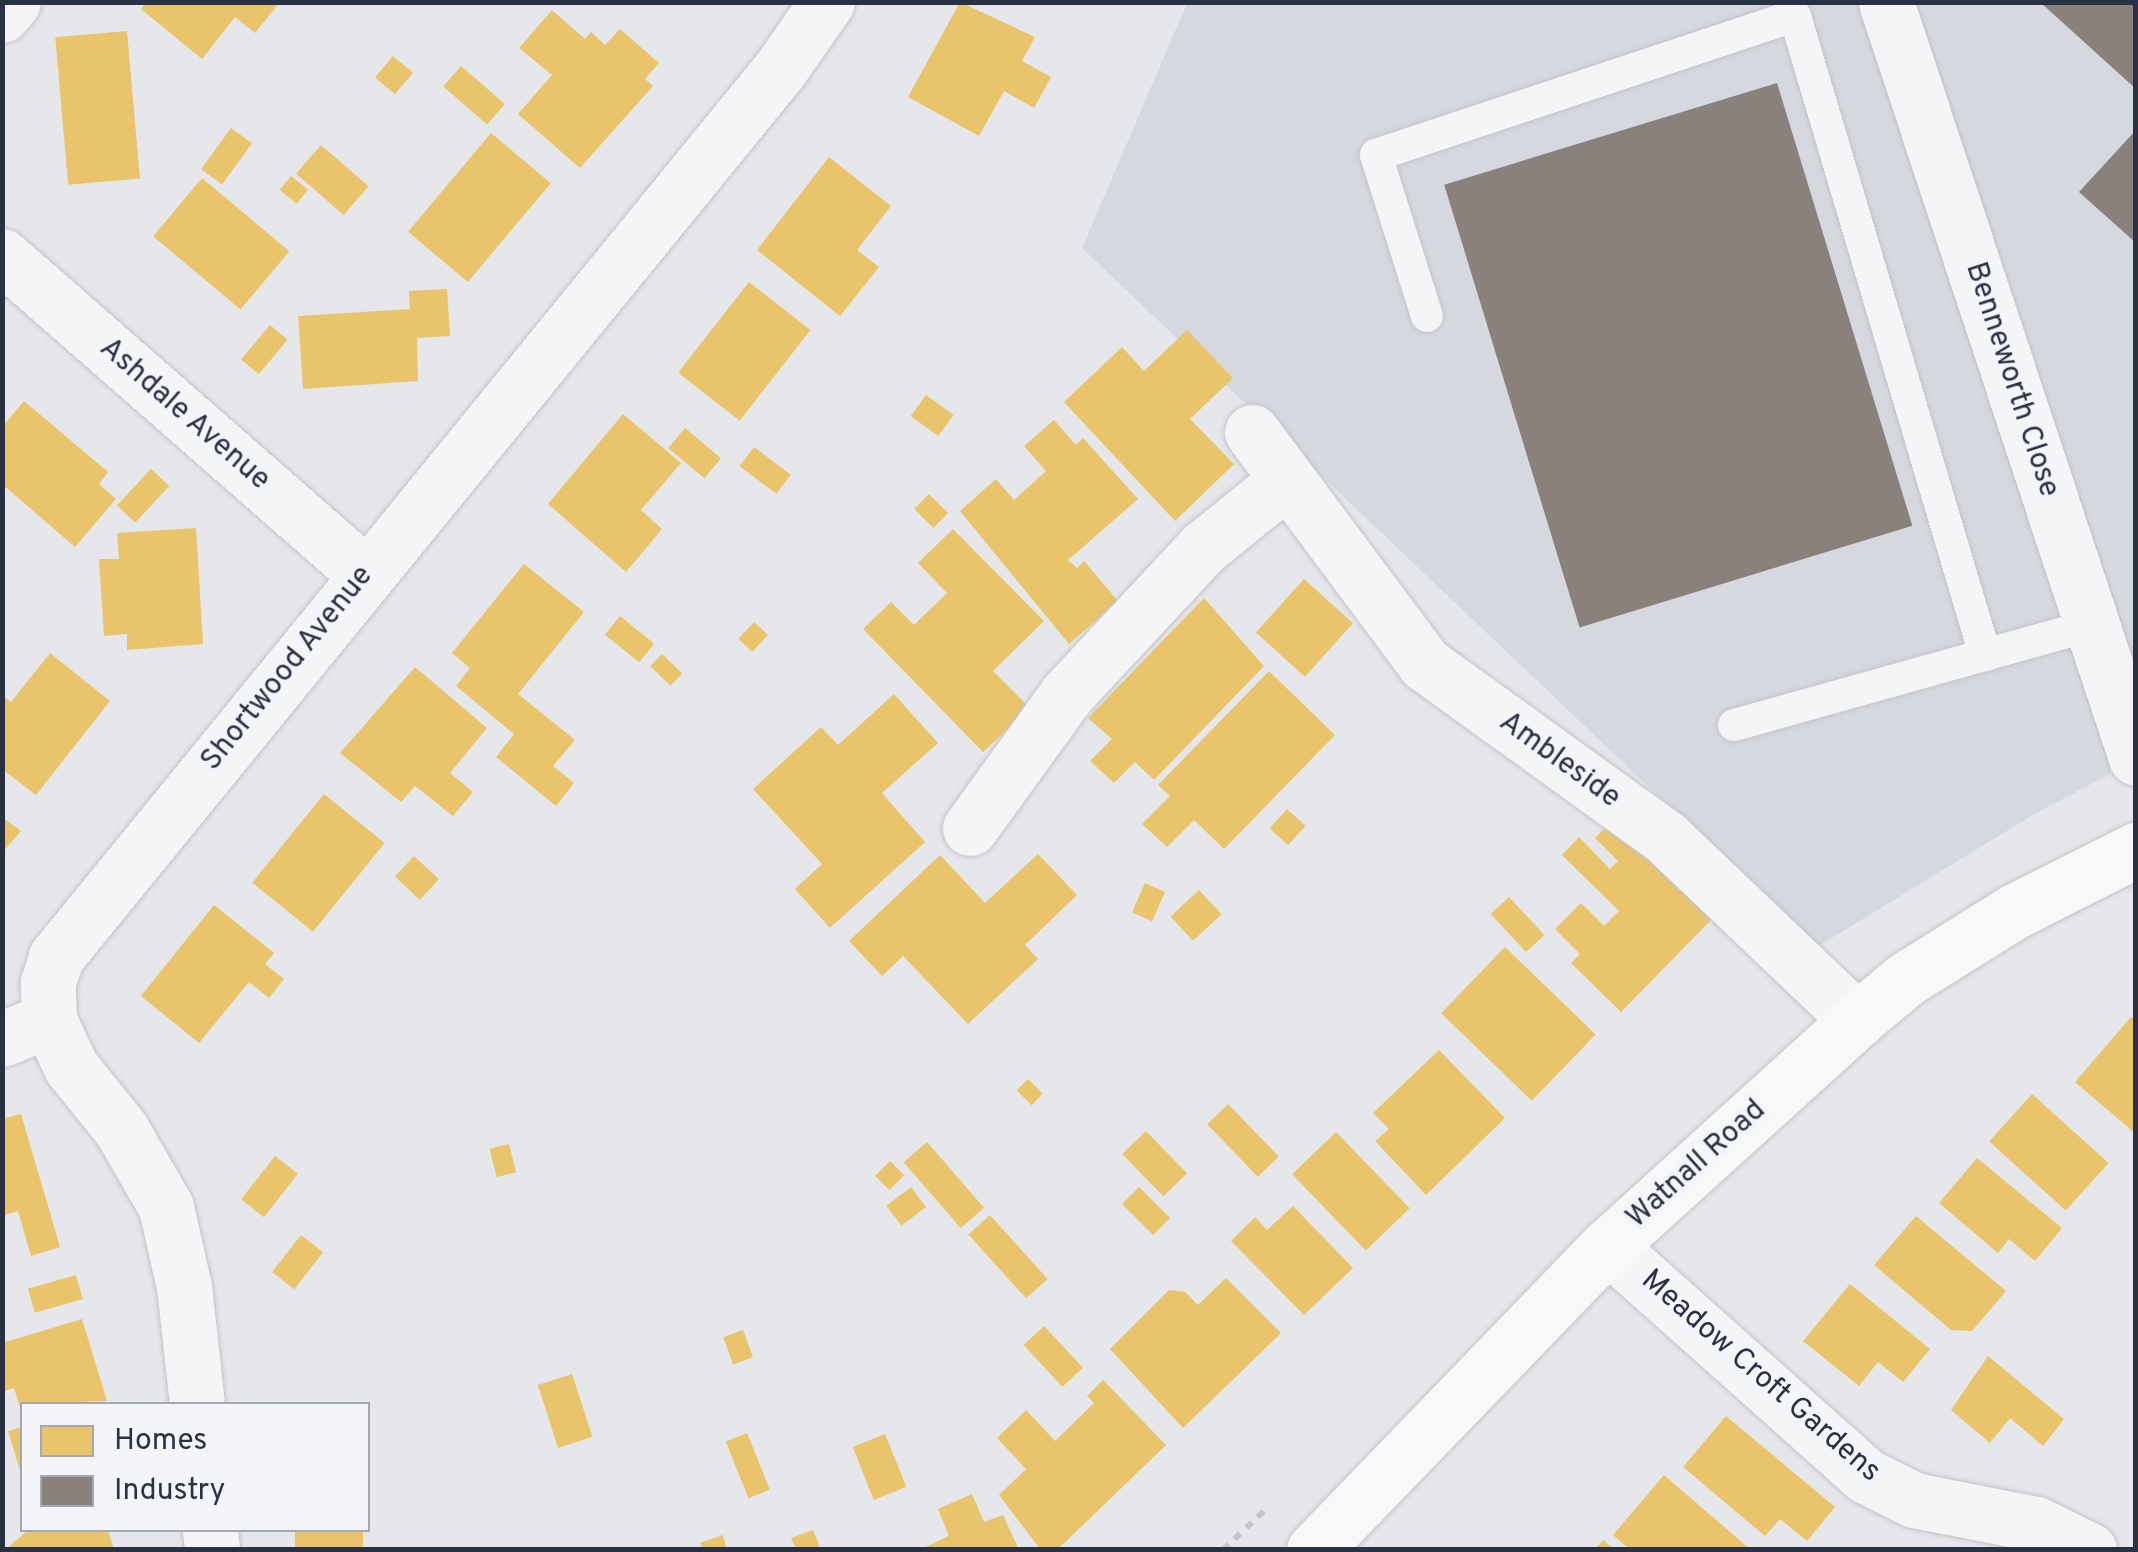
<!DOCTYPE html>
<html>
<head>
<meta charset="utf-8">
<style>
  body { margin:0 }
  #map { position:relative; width:2138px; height:1552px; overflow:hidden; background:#e6e7ea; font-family:Overpass,sans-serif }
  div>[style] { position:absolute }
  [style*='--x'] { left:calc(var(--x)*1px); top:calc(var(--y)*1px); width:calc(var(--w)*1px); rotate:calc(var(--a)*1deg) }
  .built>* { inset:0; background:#d6d8df }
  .homes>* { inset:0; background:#e9c46a; transform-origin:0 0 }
  .industry>* { inset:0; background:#8a817c; transform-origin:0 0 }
  .path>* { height:6px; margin-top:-3px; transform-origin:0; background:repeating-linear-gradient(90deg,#c5c5ca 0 8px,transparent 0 16px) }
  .roads { filter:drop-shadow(0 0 2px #c3c4c8) drop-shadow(0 0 2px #c3c4c8) }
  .service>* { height:32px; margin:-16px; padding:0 16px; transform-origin:16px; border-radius:16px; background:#f5f5f7 }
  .minor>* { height:55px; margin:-27.5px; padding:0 27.5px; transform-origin:27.5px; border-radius:27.5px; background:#f5f5f7 }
  .secondary>* { height:55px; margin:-27.5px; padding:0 27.5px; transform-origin:27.5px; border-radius:27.5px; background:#f8f8f8 }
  span { translate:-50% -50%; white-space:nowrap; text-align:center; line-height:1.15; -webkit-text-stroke:10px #f4f5f9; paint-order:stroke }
  .street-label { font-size:30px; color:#2b3145 }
  .frame { position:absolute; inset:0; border:5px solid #2b3145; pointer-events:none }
  .legend { position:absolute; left:20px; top:1402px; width:350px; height:130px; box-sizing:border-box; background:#f4f5f9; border:2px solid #a4a7b1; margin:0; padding:12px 18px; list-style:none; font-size:30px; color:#2b3145 }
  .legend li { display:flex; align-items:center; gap:20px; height:50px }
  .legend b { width:50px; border:2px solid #a4a7b1 }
</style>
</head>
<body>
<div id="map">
  <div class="built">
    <div style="clip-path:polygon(1187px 3px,2135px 3px,2135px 761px,2036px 813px,1817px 947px,1082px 248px)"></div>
  </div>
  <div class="homes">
    <div style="clip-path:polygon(146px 2px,280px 2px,255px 33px,235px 17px,202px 59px,141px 9px)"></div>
    <div style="clip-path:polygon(960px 2px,1035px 37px,1022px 61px,1051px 77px,1034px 108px,1004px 91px,979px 136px,908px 97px)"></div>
    <div style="clip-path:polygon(552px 10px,585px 39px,591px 32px,605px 45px,620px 29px,659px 63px,645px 79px,653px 86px,580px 168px,518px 114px,552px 75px,519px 48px)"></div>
    <div style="left:127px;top:31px;width:148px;height:72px;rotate:85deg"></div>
    <div style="left:393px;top:56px;width:26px;height:28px;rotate:40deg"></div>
    <div style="left:461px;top:66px;width:58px;height:27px;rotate:41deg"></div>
    <div style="left:231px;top:128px;width:26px;height:51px;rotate:36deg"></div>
    <div style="left:491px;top:133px;width:78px;height:129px;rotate:40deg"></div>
    <div style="left:321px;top:145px;width:63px;height:38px;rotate:41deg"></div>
    <div style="clip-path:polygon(829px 157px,891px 206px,857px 250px,879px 267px,840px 316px,757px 250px)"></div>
    <div style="left:291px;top:176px;width:22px;height:18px;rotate:39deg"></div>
    <div style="left:202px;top:178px;width:114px;height:76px;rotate:40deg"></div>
    <div style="left:749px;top:282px;width:78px;height:115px;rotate:38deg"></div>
    <div style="clip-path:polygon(447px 289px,450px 336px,417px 338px,418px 381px,303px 389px,298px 316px,410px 309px,409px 291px)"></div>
    <div style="left:270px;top:325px;width:23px;height:45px;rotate:40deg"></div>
    <div style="clip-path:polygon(1187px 330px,1233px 378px,1190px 419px,1234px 464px,1175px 521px,1064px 402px,1122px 347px,1144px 371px)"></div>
    <div style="left:926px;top:395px;width:34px;height:26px;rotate:36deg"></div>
    <div style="clip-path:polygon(24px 401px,108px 472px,99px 484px,116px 499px,75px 547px,2px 484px,2px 427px)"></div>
    <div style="clip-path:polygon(623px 414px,681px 463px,641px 510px,662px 529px,626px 572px,548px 504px)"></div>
    <div style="clip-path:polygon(1054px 420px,1076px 445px,1083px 438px,1138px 499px,1068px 560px,1077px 568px,1084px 561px,1118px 601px,1069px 644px,960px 511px,996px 479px,1014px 500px,1046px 471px,1024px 446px)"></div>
    <div style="left:685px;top:428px;width:47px;height:26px;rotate:40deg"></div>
    <div style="left:754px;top:447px;width:46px;height:24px;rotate:37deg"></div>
    <div style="left:151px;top:469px;width:25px;height:50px;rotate:43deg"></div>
    <div style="left:929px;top:494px;width:27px;height:21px;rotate:45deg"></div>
    <div style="clip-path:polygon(196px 528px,203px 644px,127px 650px,127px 634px,104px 636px,99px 559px,119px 559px,117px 533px)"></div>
    <div style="clip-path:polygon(953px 529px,1044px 621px,993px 671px,1030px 708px,983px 752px,863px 629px,891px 602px,914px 625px,947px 593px,918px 563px)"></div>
    <div style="clip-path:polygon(524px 564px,584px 612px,518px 694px,575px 740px,553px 766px,574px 783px,556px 806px,496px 757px,514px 734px,456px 686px,470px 668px,452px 653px)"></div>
    <div style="left:1304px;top:579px;width:66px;height:72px;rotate:42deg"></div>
    <div style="clip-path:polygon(1204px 598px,1264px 666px,1154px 780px,1135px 762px,1114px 783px,1090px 761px,1112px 739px,1088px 718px)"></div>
    <div style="left:620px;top:616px;width:44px;height:24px;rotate:39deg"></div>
    <div style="left:754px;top:622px;width:19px;height:23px;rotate:43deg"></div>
    <div style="clip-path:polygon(50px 653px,110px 701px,36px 795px,2px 769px,2px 695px,11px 702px)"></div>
    <div style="left:662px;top:654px;width:28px;height:17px;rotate:44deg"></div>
    <div style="clip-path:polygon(415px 667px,487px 728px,450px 773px,473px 792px,453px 816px,415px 786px,401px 802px,340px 753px)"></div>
    <div style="clip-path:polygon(1269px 671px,1335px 735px,1224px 849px,1194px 820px,1167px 847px,1142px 824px,1170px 796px,1158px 785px)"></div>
    <div style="clip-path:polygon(894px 694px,938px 743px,882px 793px,925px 842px,830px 928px,795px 889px,822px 864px,753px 789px,821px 727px,838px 745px)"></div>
    <div style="left:324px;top:794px;width:78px;height:114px;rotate:39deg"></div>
    <div style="left:1287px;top:809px;width:25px;height:26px;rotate:42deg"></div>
    <div style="clip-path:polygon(2px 817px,21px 831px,2px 853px)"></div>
    <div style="clip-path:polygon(1611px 822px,1717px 914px,1621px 1012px,1571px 963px,1580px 954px,1555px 929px,1581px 903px,1604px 926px,1619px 911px,1562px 855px,1579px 837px,1610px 869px,1618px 861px,1595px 838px)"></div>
    <div style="clip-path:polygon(1038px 854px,1077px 895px,1025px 945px,1038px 959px,968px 1024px,903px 956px,882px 976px,849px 941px,940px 855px,985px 903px)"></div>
    <div style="left:414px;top:856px;width:34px;height:28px;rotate:43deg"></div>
    <div style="left:1145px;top:883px;width:22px;height:32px;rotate:24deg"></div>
    <div style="left:1199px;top:890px;width:33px;height:39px;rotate:47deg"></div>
    <div style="left:1509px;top:897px;width:52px;height:25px;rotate:47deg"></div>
    <div style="clip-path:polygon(214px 905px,274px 953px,265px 964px,284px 979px,269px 998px,249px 982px,199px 1043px,141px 996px)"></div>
    <div style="left:1505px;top:947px;width:126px;height:92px;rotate:44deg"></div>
    <div style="clip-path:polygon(2131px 1017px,2136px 1020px,2136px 1134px,2075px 1082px)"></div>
    <div style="clip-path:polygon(1439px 1050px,1505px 1118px,1426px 1195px,1375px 1141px,1389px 1129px,1373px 1113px)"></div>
    <div style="left:1028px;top:1079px;width:21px;height:16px;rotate:45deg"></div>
    <div style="left:2032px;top:1094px;width:103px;height:64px;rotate:42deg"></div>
    <div style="left:1228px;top:1104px;width:73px;height:29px;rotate:46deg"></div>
    <div style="clip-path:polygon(21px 1114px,60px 1247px,31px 1256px,18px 1211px,2px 1216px,2px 1119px)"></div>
    <div style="left:1146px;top:1131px;width:59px;height:33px;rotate:46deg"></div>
    <div style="left:1336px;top:1132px;width:106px;height:61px;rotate:46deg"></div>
    <div style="left:927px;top:1142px;width:87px;height:31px;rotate:49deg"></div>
    <div style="left:509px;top:1144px;width:29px;height:20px;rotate:76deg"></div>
    <div style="left:275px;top:1156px;width:29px;height:55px;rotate:38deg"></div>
    <div style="clip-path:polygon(1977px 1158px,2062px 1228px,2035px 1261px,2009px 1239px,1998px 1253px,1939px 1203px)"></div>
    <div style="left:890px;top:1161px;width:20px;height:21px;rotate:45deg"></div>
    <div style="left:911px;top:1187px;width:25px;height:31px;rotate:53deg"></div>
    <div style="left:1139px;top:1187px;width:44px;height:24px;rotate:45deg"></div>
    <div style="clip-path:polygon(1293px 1206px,1353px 1268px,1304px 1315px,1231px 1241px,1255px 1217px,1267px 1230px)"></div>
    <div style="left:990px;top:1215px;width:86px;height:29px;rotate:48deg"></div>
    <div style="clip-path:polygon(1916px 1216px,2006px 1291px,1972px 1331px,1951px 1330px,1874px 1265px)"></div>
    <div style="left:301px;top:1235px;width:28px;height:47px;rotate:38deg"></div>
    <div style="left:76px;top:1275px;width:25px;height:50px;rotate:74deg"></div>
    <div style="clip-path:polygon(1226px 1278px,1281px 1333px,1183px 1428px,1110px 1349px,1169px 1290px,1185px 1292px,1198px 1305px)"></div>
    <div style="clip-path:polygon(1850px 1284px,1930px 1349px,1903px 1382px,1878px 1362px,1859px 1386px,1803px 1341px)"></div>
    <div style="clip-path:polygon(82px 1319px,107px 1401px,22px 1404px,22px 1414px,14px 1388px,2px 1392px,2px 1343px)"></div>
    <div style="left:1044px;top:1326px;width:57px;height:28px;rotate:47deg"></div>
    <div style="left:743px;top:1330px;width:29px;height:21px;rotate:70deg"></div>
    <div style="clip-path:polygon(1988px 1356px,2064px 1419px,2043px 1446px,2010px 1418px,1990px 1443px,1951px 1410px)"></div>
    <div style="left:572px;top:1374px;width:66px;height:36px;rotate:72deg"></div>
    <div style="clip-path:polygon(1103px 1380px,1166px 1445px,1057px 1550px,1041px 1550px,999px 1495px,1026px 1469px,997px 1438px,1026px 1410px,1055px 1441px,1094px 1403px,1087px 1396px)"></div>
    <div style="clip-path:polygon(1726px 1416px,1835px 1507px,1807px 1541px,1780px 1519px,1765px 1536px,1683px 1467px)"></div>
    <div style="clip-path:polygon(22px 1427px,22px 1477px,8px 1431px)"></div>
    <div style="left:747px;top:1433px;width:61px;height:23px;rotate:68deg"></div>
    <div style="left:885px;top:1434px;width:57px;height:35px;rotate:68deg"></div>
    <div style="clip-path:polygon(1664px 1475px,1751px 1550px,1630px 1550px,1613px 1535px)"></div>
    <div style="clip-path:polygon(972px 1494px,984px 1522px,1003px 1515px,1019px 1550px,919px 1550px,949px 1536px,938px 1509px)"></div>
    <div style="clip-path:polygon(28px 1530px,108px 1530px,114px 1550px,5px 1550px)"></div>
    <div style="left:295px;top:1530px;width:68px;height:20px"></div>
    <div style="clip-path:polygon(813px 1530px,821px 1550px,796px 1550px,791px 1538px)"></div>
    <div style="clip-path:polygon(723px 1535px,727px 1550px,703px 1550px,700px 1543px)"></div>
    <div style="clip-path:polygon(1603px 1540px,1615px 1550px,1594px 1550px)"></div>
  </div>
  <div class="industry">
    <div style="clip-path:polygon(2040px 2px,2136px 2px,2136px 89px)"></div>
    <div style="left:1777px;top:83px;width:463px;height:348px;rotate:73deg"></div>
    <div style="clip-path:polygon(2136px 130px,2136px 243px,2079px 192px)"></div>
  </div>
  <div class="path">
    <div style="--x:1223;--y:1550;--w:59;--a:-43.6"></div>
  </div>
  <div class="roads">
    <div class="service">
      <div style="--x:1427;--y:316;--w:169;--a:-107.6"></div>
      <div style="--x:1376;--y:155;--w:441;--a:-18.4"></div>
      <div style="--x:1795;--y:16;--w:667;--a:73.44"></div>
      <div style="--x:1734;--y:725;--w:371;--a:-15.6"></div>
    </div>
    <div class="minor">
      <div style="--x:1886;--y:2;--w:796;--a:71.7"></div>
      <div style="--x:2;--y:15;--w:17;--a:-50"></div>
      <div style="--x:2;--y:256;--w:483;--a:41.2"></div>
      <div style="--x:1252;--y:432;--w:289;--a:53.3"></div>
      <div style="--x:1425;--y:664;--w:297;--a:35.8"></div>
      <div style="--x:1666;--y:838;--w:264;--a:43.6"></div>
      <div style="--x:970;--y:828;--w:165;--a:-54.1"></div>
      <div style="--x:1067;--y:694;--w:200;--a:-47"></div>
      <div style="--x:1203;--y:548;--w:108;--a:-39"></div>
      <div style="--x:2;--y:1039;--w:51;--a:-22"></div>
      <div style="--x:1608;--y:1246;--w:346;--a:41.7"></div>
      <div style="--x:1866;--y:1476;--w:54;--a:26.6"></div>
      <div style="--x:1914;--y:1500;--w:124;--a:11.1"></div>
      <div style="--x:2036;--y:1524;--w:59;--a:26.1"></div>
      <div style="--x:197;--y:1404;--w:118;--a:-96.3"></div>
      <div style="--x:184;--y:1287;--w:82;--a:-102.7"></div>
      <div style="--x:166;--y:1207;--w:90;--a:-120"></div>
      <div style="--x:121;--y:1129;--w:80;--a:-128.9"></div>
      <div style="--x:71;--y:1067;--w:52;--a:-115.1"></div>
      <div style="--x:49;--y:1020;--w:38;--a:-92"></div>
      <div style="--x:48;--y:982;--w:26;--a:-72"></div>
      <div style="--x:56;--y:957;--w:1147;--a:-50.8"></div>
      <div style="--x:781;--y:68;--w:80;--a:-55.1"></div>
      <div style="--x:210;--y:1530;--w:20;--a:84"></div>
    </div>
    <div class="secondary">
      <div style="--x:1314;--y:1550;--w:423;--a:-46"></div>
      <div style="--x:1608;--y:1246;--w:336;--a:-42.2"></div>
      <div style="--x:1857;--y:1020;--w:64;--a:-39.9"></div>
      <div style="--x:1906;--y:979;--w:128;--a:-32"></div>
      <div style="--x:2015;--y:911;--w:136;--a:-26.8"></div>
    </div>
  </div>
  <div class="street-label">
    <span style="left:2011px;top:380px;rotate:72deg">Benneworth Close</span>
    <span style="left:184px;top:415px;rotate:41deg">Ashdale Avenue</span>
    <span style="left:288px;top:669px;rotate:-51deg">Shortwood Avenue</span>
    <span style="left:1559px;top:761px;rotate:36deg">Ambleside</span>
    <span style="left:1697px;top:1165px;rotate:-42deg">Watnall Road</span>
    <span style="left:1760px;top:1377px;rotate:41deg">Meadow Croft Gardens</span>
  </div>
  <div class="frame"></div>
  <ul class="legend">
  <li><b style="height:28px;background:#e9c46a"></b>Homes</li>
  <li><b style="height:28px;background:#8a817c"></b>Industry</li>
  </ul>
</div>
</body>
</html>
